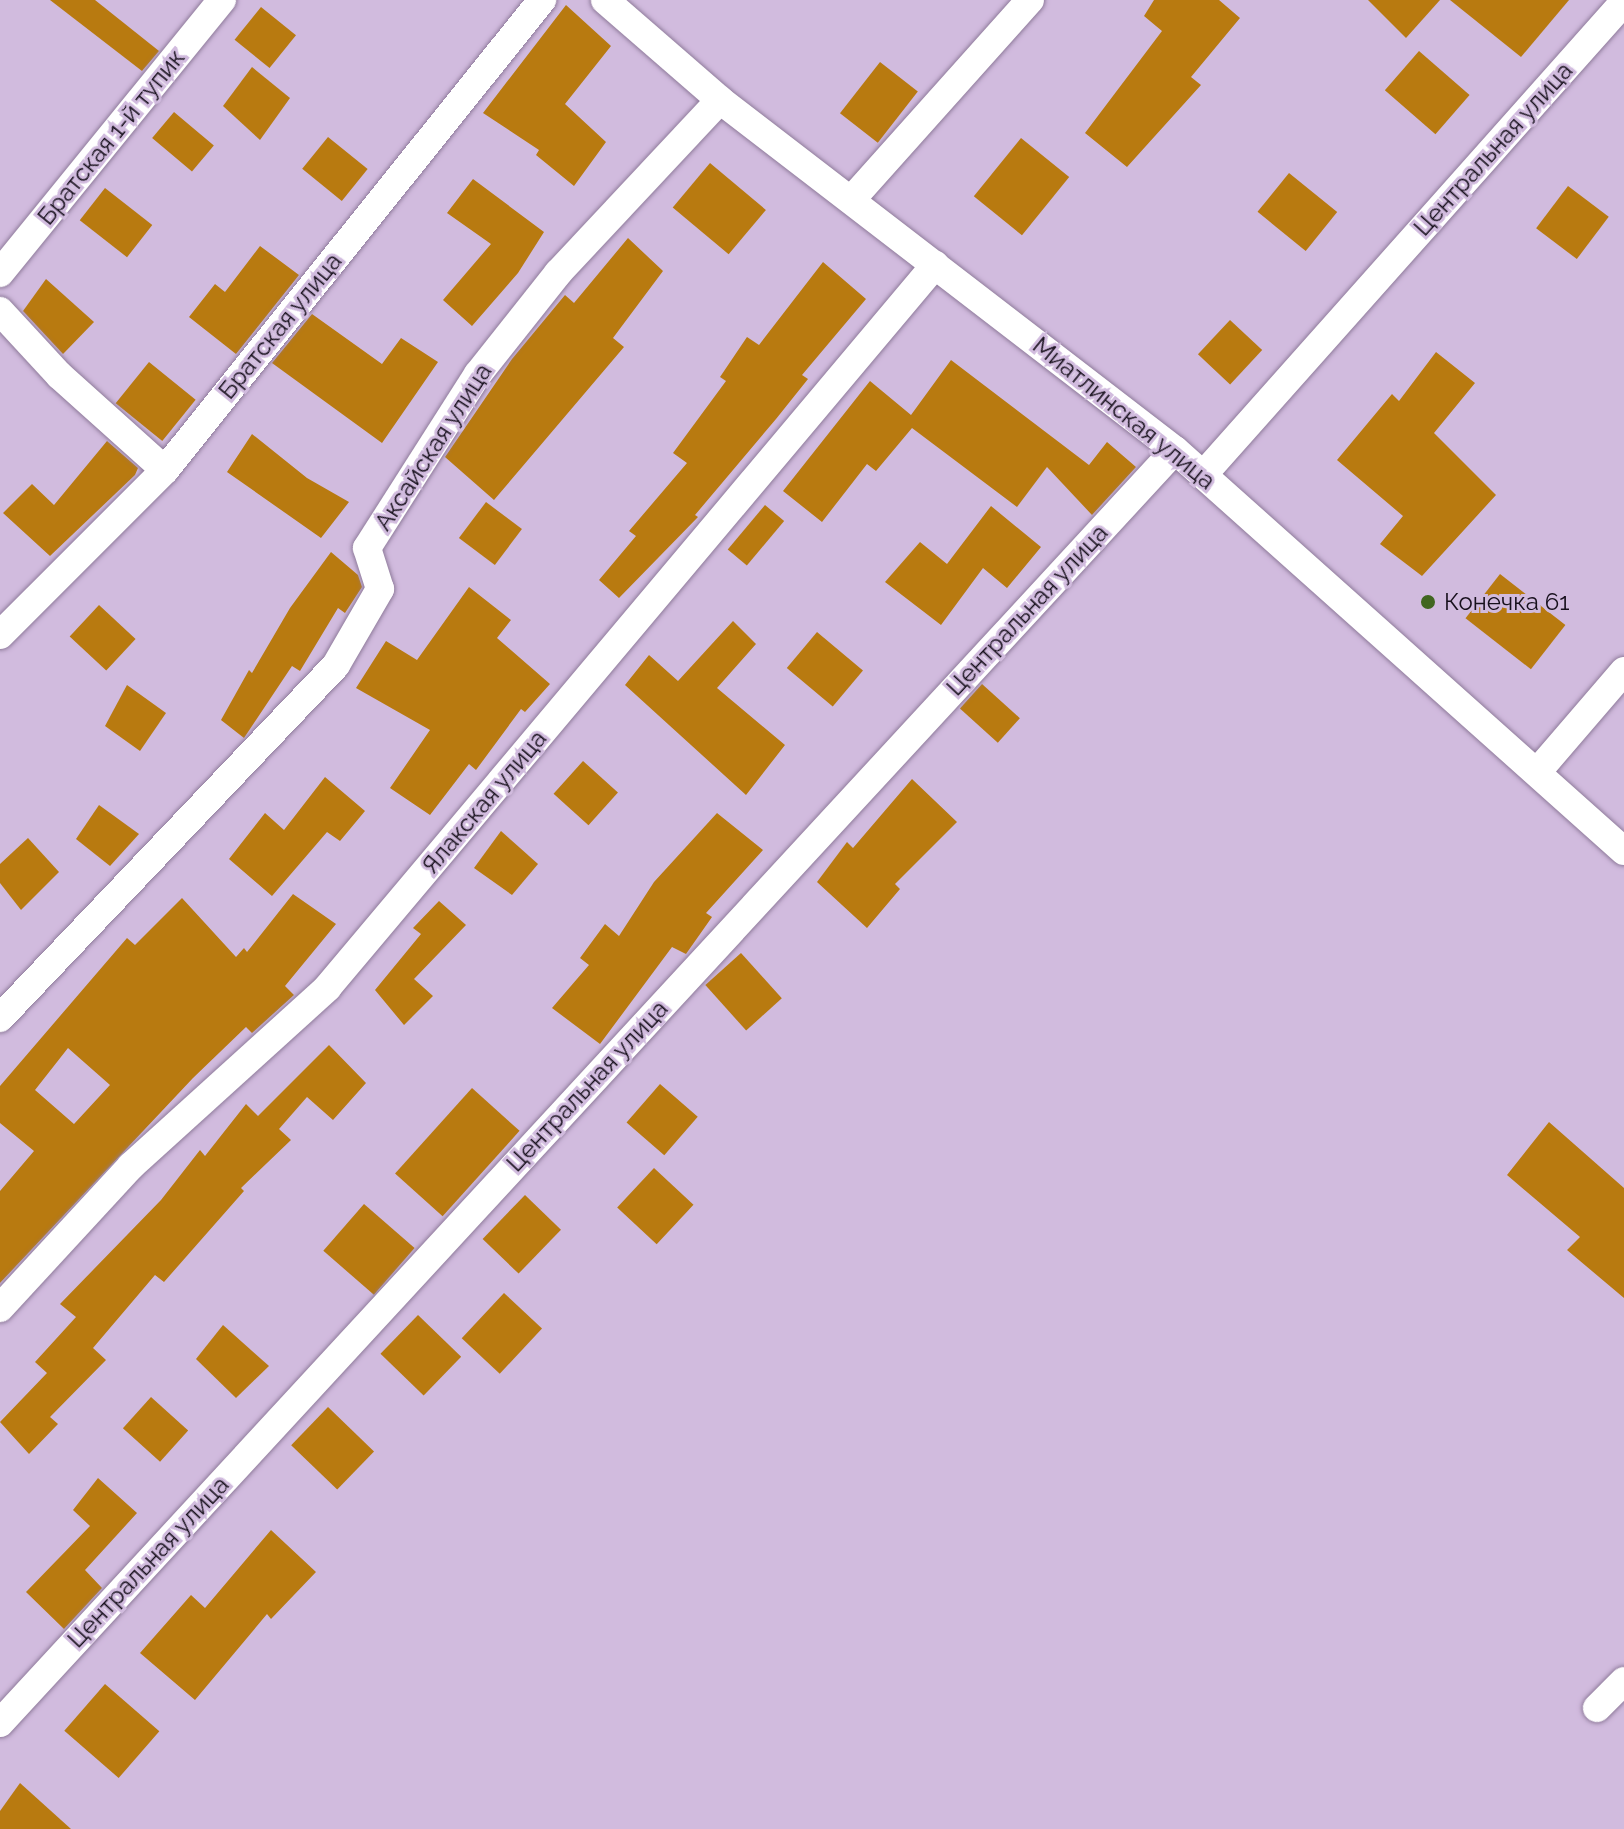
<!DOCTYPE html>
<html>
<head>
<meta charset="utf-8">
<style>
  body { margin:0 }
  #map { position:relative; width:1624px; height:1829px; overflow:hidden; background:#d1bbde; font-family:Raleway,sans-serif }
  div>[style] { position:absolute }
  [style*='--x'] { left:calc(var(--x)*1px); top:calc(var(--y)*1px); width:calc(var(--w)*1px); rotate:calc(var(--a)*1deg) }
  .building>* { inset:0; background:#b87a10; transform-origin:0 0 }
  .roads { filter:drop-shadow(0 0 2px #8f7b9b) drop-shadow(0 0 2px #8f7b9b) }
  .street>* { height:28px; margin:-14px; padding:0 14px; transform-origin:14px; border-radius:14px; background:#fff }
  .dots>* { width:22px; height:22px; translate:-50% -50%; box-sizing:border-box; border:4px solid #d1bbde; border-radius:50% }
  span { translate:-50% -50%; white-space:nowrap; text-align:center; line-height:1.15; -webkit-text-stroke:6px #d1bbde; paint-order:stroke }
  .street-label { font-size:24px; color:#17101c }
  .poi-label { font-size:24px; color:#17101c }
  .left { translate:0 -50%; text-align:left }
</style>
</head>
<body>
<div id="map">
  <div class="building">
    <div style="clip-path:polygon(50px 0,95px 0,159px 51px,142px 71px)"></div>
    <div style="clip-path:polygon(1154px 0,1219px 0,1240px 18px,1191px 77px,1201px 85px,1127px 167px,1085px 133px,1162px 31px,1144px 16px)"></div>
    <div style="clip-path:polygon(1368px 0,1440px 0,1406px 38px)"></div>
    <div style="clip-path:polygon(1450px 0,1569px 0,1521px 57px)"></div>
    <div style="clip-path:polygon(566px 5px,611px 46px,565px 104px,606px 142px,574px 186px,536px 155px,539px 150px,483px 113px)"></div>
    <div style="left:261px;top:7px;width:45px;height:42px;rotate:39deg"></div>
    <div style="left:1419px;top:51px;width:67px;height:52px;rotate:41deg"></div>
    <div style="left:880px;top:62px;width:48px;height:65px;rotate:38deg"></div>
    <div style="clip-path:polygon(252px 67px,290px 98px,260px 140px,223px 106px)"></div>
    <div style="left:174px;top:112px;width:52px;height:34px;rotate:40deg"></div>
    <div style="left:328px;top:137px;width:51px;height:41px;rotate:39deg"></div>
    <div style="left:1021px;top:138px;width:62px;height:75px;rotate:39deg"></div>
    <div style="left:710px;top:163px;width:73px;height:58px;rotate:40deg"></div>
    <div style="left:1289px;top:173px;width:62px;height:50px;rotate:39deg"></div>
    <div style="clip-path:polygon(473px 179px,544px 232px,518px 273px,472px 326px,443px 300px,491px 244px,447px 213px)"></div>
    <div style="left:1568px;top:186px;width:51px;height:53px;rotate:37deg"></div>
    <div style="left:105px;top:188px;width:60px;height:41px;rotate:38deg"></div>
    <div style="clip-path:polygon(628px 238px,663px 271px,613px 338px,624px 347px,494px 500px,445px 457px,512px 359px,565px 295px,574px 303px)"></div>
    <div style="clip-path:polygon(260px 246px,299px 275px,236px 354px,189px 317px,215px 284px,225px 292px)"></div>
    <div style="clip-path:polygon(823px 262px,866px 299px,802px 375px,808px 379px,776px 419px,695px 515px,698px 517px,619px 598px,599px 580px,636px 536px,629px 531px,687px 463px,673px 453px,726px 381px,720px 377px,747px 337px,759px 345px)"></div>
    <div style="clip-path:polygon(46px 279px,94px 322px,63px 354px,23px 311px)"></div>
    <div style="clip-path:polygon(312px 314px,382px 364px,401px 338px,438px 362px,382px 443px,272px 363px)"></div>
    <div style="left:1230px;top:320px;width:44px;height:47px;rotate:43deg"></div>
    <div style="clip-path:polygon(1436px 352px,1475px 383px,1434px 433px,1496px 495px,1422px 576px,1380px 544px,1403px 516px,1337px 460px,1392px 394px,1399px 401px)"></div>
    <div style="clip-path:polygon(951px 360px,1089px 465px,1107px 442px,1136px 467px,1092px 515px,1047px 467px,1017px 507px,912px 428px,876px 471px,867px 464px,822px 522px,783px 491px,870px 381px,911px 415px)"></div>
    <div style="left:149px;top:362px;width:60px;height:53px;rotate:39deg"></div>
    <div style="clip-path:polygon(252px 434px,307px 478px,349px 502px,321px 538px,227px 472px)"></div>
    <div style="clip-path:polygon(107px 441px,138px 468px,135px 475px,50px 556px,3px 513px,32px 484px,54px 505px)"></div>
    <div style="left:486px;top:502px;width:45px;height:45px;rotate:37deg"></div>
    <div style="left:765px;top:505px;width:25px;height:58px;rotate:40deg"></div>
    <div style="clip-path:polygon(991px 506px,1041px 547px,1007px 588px,983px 568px,941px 625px,885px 582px,920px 542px,947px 564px)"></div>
    <div style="clip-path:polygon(331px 552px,358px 575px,362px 587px,345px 613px,338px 608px,300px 671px,292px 666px,244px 738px,221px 720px,249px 670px,252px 673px,290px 608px)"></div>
    <div style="left:1500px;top:574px;width:83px;height:56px;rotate:38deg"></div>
    <div style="clip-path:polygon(469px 587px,511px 620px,497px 638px,550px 684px,525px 712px,521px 709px,476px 770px,469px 764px,430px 815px,390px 788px,430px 730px,356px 688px,386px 641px,417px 660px)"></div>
    <div style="left:99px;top:605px;width:50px;height:43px;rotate:43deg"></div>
    <div style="clip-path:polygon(733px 621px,756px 644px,717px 688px,785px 745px,746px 795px,625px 685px,649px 655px,678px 681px)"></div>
    <div style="left:817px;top:632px;width:60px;height:47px;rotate:40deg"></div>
    <div style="left:982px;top:684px;width:51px;height:33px;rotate:42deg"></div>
    <div style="clip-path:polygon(127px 685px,166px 713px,140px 751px,105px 726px)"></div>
    <div style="left:583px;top:761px;width:47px;height:44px;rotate:42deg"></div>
    <div style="clip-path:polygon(325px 777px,365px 811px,340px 841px,327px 832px,272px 896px,229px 859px,265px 813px,284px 830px)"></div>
    <div style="clip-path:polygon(912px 779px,957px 822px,895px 884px,900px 889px,867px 928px,817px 882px,847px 842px,853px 848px)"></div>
    <div style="clip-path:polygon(99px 805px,139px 834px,110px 866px,76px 839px)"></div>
    <div style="clip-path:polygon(717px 813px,763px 850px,706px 913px,712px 917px,686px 954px,672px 947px,600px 1044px,552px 1008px,589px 965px,580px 958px,605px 924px,619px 936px,654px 882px)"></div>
    <div style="clip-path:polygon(501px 831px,538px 864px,512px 895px,474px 868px)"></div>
    <div style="clip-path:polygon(28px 838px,59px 872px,21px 910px,0 883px,0 864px)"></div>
    <div style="clip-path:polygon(evenodd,293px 894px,336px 924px,285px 986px,294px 995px,252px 1033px,246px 1027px,193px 1078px,0 1283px,0 1191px,34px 1151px,0 1123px,0 1086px,127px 938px,135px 945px,182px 898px,236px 957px,244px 948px,247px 952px,293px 894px,68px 1048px,110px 1085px,74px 1124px,35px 1090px,68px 1048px)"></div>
    <div style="clip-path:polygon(439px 901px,466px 925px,414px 979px,433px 996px,404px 1025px,375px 990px,421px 934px,413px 928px)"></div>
    <div style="left:741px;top:953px;width:61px;height:48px;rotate:48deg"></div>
    <div style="clip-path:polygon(329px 1045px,366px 1083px,333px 1120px,307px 1097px,279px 1129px,291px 1140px,241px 1188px,244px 1191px,164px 1282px,155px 1275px,93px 1348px,106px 1360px,50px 1417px,58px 1424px,29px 1454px,0 1422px,47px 1373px,35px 1362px,76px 1317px,60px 1304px,161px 1200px,200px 1150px,205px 1156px,246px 1104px,258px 1116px)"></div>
    <div style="left:660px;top:1084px;width:50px;height:51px;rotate:41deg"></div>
    <div style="left:472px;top:1088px;width:64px;height:115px;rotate:42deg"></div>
    <div style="clip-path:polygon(1549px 1122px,1624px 1188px,1624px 1298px,1567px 1250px,1580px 1237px,1507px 1175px)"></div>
    <div style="left:654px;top:1168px;width:54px;height:54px;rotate:43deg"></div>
    <div style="left:525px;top:1195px;width:50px;height:61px;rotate:44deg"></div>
    <div style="left:364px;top:1204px;width:67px;height:62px;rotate:41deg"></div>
    <div style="left:504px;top:1293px;width:52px;height:62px;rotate:43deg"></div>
    <div style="left:418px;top:1315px;width:60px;height:54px;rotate:44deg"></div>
    <div style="clip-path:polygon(223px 1325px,269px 1366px,236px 1398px,196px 1359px)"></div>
    <div style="left:151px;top:1397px;width:50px;height:42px;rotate:42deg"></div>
    <div style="left:328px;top:1407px;width:64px;height:53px;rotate:44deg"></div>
    <div style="clip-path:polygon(98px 1478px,137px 1513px,85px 1570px,102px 1588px,64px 1629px,26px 1592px,90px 1526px,73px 1510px)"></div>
    <div style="clip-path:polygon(271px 1530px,316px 1572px,271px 1619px,267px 1614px,195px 1700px,140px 1653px,191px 1595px,205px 1608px)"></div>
    <div style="left:105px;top:1684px;width:72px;height:62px;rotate:41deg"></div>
    <div style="clip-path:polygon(20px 1783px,71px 1829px,0 1829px,0 1811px)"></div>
  </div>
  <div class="roads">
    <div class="street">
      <div style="--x:605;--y:0;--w:152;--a:41"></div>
      <div style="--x:720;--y:100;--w:574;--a:37.57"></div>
      <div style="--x:1175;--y:450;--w:602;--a:41.77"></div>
      <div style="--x:852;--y:199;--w:267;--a:-48.2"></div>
      <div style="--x:0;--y:273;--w:352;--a:-50.9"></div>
      <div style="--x:0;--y:311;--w:87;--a:47.3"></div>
      <div style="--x:59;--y:375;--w:142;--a:41.9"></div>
      <div style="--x:1203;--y:475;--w:633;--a:-48.33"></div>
      <div style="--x:0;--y:635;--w:233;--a:-45"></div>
      <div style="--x:165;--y:470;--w:603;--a:-51.27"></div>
      <div style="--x:1538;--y:771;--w:132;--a:-49.3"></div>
      <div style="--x:0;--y:1018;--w:487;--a:-46.4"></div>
      <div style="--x:336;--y:665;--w:88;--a:-59.9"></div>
      <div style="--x:380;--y:589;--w:43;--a:-107.6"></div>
      <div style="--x:367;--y:548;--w:206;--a:-57.5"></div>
      <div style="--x:478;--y:374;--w:129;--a:-51.6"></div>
      <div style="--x:558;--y:273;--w:237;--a:-46.9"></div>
      <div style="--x:0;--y:1308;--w:193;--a:-47.3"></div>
      <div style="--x:131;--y:1166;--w:265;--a:-42.2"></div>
      <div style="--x:327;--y:988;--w:945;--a:-49.94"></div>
      <div style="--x:1597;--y:1708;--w:38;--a:-45"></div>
      <div style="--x:0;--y:1723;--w:1732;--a:-47.29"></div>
    </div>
  </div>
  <div class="dots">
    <div style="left:1428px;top:602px;background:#416620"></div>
  </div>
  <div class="street-label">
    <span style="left:111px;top:137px;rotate:-51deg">Братская 1-й тупик</span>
    <span style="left:1493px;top:149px;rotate:-48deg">Центральная улица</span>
    <span style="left:280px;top:326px;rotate:-51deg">Братская улица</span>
    <span style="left:1124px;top:413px;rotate:39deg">Миатлинская улица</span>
    <span style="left:433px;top:447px;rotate:-57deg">Аксайская улица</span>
    <span style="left:1027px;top:610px;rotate:-47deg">Центральная улица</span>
    <span style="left:484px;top:802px;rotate:-50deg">Ялакская улица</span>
    <span style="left:587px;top:1086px;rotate:-47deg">Центральная улица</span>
    <span style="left:148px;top:1562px;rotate:-47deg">Центральная улица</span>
  </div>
  <div class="poi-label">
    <span class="left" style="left:1444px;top:602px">Конечка 61</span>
  </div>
</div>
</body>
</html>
